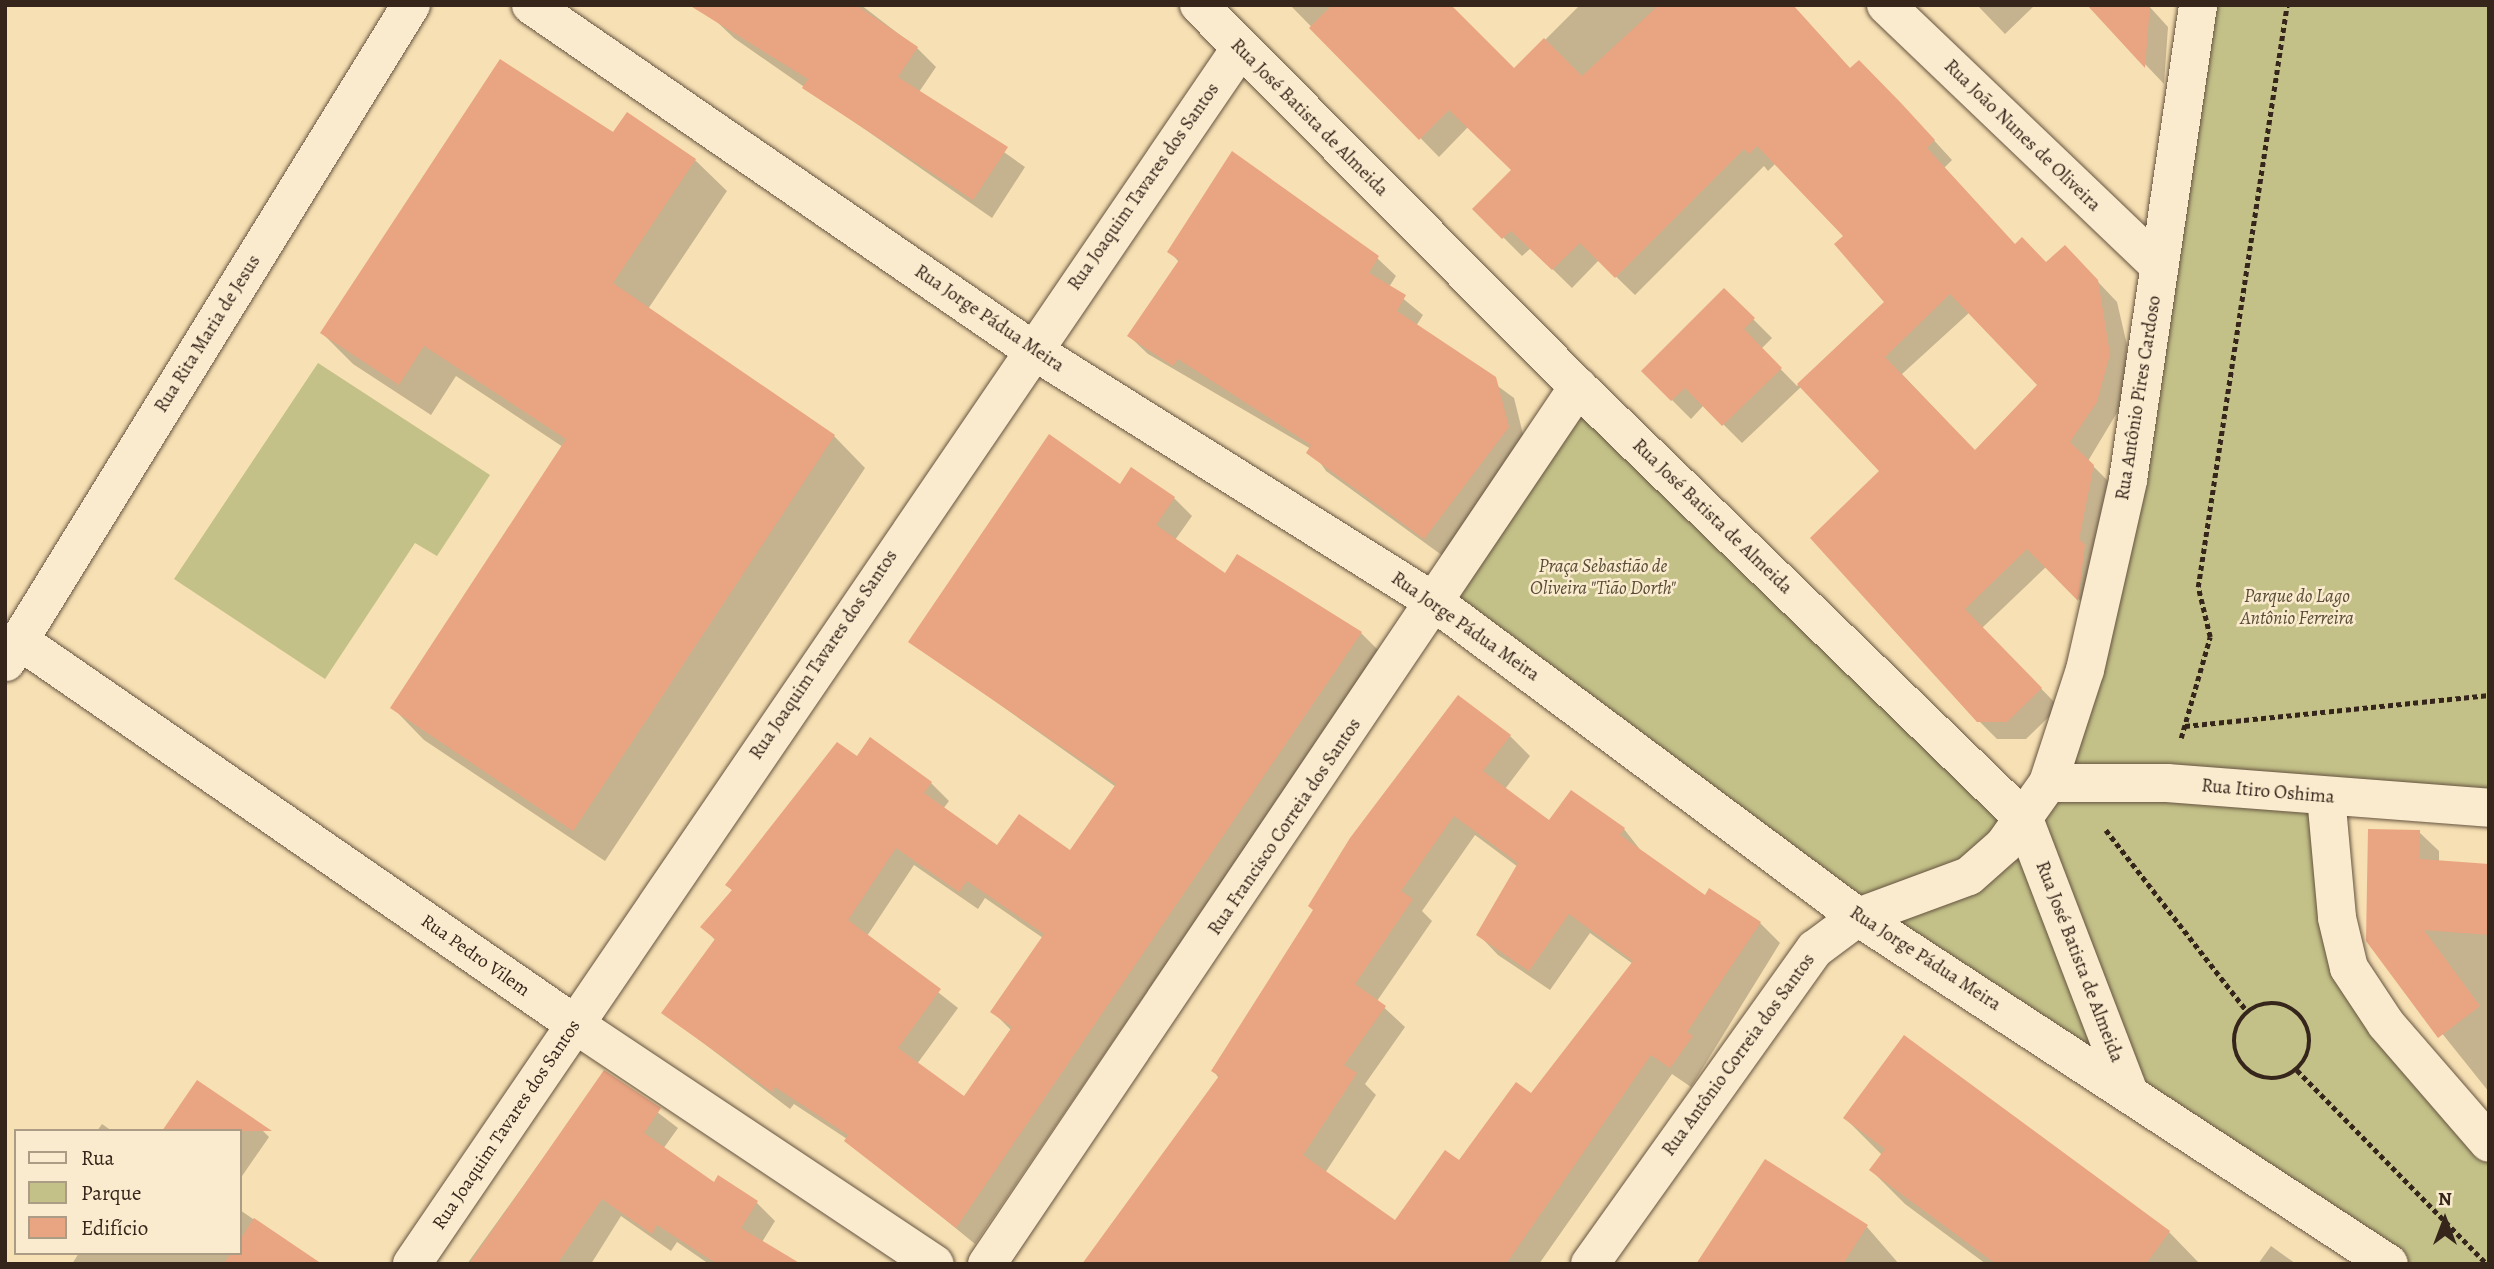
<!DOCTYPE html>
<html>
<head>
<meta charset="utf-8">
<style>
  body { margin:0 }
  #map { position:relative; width:2494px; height:1269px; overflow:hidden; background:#f7e0b3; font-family:Alegreya,serif }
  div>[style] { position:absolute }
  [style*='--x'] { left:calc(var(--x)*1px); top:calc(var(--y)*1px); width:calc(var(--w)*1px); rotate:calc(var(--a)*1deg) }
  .green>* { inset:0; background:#c3c188 }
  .shadow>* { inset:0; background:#0003 }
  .building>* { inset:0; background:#e9a482 }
  .path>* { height:4.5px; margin-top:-2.25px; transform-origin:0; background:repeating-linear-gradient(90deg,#35251b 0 5px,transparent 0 8.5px) }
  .path>.ring { margin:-2.25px; padding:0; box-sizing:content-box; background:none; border:4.5px solid #35251b; border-radius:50% }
  .roads { filter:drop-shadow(0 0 2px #665441) drop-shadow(0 0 2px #665441) }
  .minor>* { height:38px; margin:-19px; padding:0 19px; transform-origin:19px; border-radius:19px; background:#faebce }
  span { translate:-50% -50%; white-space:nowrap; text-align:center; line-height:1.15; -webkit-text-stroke:5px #faebce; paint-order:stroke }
  .street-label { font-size:19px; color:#35251b }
  .park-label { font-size:19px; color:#584c36; font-style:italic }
  .frame { position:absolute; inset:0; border:7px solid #35251b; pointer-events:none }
  .legend { position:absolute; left:14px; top:1129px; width:228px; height:126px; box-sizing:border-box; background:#faebce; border:2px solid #ab9c86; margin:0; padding:9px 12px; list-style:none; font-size:21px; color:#35251b }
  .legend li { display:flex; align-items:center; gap:14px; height:35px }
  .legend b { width:35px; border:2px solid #ab9c86 }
  .north { position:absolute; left:2410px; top:1185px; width:70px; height:70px; -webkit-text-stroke:5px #faebce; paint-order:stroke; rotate:0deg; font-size:19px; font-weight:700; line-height:28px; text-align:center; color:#35251b }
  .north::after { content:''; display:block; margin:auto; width:24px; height:32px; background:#35251b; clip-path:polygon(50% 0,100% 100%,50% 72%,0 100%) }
</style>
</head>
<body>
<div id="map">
  <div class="green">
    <div style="clip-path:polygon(2197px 5px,2489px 5px,2489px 811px,2048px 783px,2081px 668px)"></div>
    <div style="clip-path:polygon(318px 363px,490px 475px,437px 556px,415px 543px,325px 679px,174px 579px)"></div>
    <div style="clip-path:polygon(1581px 400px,2014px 820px,1972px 866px,1858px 905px,1446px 603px)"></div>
    <div style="clip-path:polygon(2051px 787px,2327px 806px,2333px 919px,2489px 1153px,2489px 1264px,2392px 1264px,2150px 1098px,2030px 817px)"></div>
    <div style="clip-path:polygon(2022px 834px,2114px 1072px,1873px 920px)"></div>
  </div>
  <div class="shadow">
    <div style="clip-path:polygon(724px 5px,861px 5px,917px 48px,936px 67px,919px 92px,1025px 167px,992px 218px,734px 38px,715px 20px)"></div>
    <div style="clip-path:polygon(evenodd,1290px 5px,1449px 5px,1514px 71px,1580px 5px,1787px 5px,1850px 70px,1919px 124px,1952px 160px,1944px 168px,2015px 245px,2047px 264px,2083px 266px,2117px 302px,2127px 345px,2124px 401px,2088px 461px,2112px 485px,2096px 617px,2047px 566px,1982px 628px,2059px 707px,2026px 739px,1997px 739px,1978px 720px,1882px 471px,1802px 386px,1742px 443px,1704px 405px,1691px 419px,1643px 371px,1724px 290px,1772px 338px,1761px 349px,1797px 386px,1886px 302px,1845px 237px,1776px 163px,1768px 171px,1764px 166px,1635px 295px,1599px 260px,1572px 288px,1531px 248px,1522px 256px,1475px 209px,1513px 171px,1468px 127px,1439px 157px,1290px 5px,1970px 312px,2039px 385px,1976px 452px,1902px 374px,1970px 312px)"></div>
    <div style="clip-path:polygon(1977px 5px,2035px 5px,2005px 34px)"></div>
    <div style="clip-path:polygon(2089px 5px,2148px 5px,2168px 27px,2164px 84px)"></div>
    <div style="clip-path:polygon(614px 134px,695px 160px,727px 191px,648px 309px,834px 436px,865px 468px,605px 861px,424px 740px,393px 708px,563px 447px,456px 376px,431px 415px,353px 364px,322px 333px)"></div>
    <div style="clip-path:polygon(1169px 251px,1377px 258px,1396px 276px,1389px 287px,1423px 315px,1416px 326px,1514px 398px,1526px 446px,1443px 556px,1326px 471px,1311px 449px,1148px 354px,1129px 336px,1179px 262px)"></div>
    <div style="clip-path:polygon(evenodd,1120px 486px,1174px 498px,1192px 516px,1175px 540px,1226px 575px,1361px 633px,1379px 651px,975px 1244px,847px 1139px,794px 1104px,790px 1109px,664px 1013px,716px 941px,703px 927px,733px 891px,727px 885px,857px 759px,931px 783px,949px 801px,943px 809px,998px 847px,1071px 853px,1116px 787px,910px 641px,1120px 486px,914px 865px,978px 909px,985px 898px,1043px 938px,993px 1012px,1012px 1031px,964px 1098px,917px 1064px,958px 1008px,867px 936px,914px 865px)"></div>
    <div style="clip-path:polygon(evenodd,1510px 736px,1530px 756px,1505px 789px,1549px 823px,1624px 829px,1642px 852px,1705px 897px,1760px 923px,1780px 943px,1691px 1087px,1672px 1074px,1539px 1264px,1349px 1264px,1213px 1070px,1510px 736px,1475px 835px,1518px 867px,1478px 934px,1498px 955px,1550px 990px,1590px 933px,1633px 964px,1531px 1095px,1395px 1223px,1325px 1173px,1376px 1095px,1365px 1084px,1405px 1027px,1377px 1001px,1432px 921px,1422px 911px,1475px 835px)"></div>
    <div style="clip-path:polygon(2419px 832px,2439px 851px,2439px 863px,2489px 869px,2489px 1092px,2368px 941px)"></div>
    <div style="clip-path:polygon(1904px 1038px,2169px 1232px,2200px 1264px,1986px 1264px,1905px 1204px,1871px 1170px,1882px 1155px,1845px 1118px)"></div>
    <div style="clip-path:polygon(605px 1072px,678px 1128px,663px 1149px,715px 1184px,757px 1203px,775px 1221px,762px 1242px,797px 1264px,709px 1264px,677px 1242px,671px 1251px,621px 1216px,591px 1264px,467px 1264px)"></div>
    <div style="clip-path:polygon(248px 1116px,269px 1137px,240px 1179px,240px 1131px)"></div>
    <div style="clip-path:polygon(102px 1124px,112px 1131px,97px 1131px)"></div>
    <div style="clip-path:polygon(240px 1210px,319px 1264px,72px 1264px,79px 1253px,240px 1253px)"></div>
    <div style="clip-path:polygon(1867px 1227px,1899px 1264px,1698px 1264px)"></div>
    <div style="clip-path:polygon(2271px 1246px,2296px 1264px,2258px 1264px)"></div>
  </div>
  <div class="building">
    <div style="clip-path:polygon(689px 5px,856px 5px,918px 47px,898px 77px,1008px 147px,973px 200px,802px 88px,808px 79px)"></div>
    <div style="clip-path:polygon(evenodd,1332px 5px,1451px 5px,1514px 68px,1544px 38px,1582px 76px,1659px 5px,1793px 5px,1850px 68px,1859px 60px,1901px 103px,1935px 140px,1927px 148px,2015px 244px,2022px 237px,2046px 262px,2065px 245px,2098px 280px,2110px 354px,2097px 402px,2070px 442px,2094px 465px,2079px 539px,2085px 545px,2078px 601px,2027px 549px,1965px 609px,2042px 688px,2007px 722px,1977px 722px,1810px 538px,1879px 471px,1797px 384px,1884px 302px,1834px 244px,1843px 236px,1757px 146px,1749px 154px,1744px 149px,1615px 278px,1580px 243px,1552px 270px,1511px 231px,1502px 239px,1472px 209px,1511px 170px,1449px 110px,1419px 140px,1309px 28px,1332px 5px,1950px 294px,2037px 385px,1975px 450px,1885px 357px,1950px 294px)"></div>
    <div style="clip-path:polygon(2087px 5px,2150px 5px,2145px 68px)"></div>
    <div style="clip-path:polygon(500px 59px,613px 132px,627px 112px,696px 159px,613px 283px,835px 435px,573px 831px,390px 708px,566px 439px,424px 346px,399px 385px,320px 333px)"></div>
    <div style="clip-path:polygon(1232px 151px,1379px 256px,1369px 273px,1406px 295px,1397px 311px,1496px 377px,1509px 427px,1424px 539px,1306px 453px,1311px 445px,1178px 359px,1173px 366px,1127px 336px,1179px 260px,1167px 252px)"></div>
    <div style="clip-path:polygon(1724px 288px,1755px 318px,1744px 329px,1782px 368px,1722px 426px,1685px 388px,1671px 401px,1641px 371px)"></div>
    <div style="clip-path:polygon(evenodd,1049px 434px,1120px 484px,1131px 467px,1175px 497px,1156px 525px,1225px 573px,1237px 554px,1362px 632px,956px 1228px,844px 1141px,848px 1135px,775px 1087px,772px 1092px,661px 1013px,715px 939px,700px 927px,732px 890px,725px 885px,837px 742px,857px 756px,870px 737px,932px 782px,924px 793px,997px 845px,1019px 814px,1070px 850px,1116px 784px,908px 642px,1049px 434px,896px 848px,959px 892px,967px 881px,1044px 934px,990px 1012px,1012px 1027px,964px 1096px,898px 1048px,941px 989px,848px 920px,896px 848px)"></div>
    <div style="clip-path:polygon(evenodd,1458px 695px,1511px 735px,1483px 771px,1549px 820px,1571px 790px,1625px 828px,1620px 835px,1705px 895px,1709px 888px,1761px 922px,1687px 1032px,1693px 1036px,1670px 1068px,1651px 1055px,1506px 1264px,1082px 1264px,1219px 1076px,1211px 1071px,1313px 910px,1308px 906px,1350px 838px,1458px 695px,1454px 816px,1518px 863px,1476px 935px,1529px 971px,1569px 914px,1633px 961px,1531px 1093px,1516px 1082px,1459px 1160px,1445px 1150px,1395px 1220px,1303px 1155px,1357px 1073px,1344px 1065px,1386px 1006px,1355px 984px,1413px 899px,1401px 891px,1454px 816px)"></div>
    <div style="clip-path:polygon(2368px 829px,2420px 830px,2420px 859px,2489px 864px,2489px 935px,2424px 930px,2480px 1006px,2438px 1038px,2366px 941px)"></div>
    <div style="clip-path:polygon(1904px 1035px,2170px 1231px,2146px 1264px,1996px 1264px,1869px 1170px,1885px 1149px,1843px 1118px)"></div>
    <div style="clip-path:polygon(604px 1070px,661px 1108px,644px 1133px,714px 1182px,718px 1175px,758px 1201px,741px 1228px,801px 1264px,717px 1264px,657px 1225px,652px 1234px,602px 1199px,557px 1264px,469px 1264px)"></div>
    <div style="clip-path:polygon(197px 1080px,272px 1131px,162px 1131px)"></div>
    <div style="clip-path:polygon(1765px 1159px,1868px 1225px,1843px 1264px,1696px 1264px)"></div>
    <div style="clip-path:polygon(254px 1218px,322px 1264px,224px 1264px,231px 1253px,240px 1253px,240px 1240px)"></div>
  </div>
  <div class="path">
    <div style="--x:2185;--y:726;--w:306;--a:-5.8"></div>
    <div style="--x:2181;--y:738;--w:105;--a:-74"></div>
    <div style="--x:2210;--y:637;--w:51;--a:-103.5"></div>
    <div style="--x:2198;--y:587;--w:589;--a:-81.31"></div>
    <div style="--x:2106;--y:830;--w:229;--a:52.1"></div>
    <div class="ring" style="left:2234px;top:1003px;width:71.5px;height:71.5px"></div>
    <div style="--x:2297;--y:1070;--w:272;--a:45.6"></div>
  </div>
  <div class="roads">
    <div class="minor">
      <div style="--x:531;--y:5;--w:607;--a:34.53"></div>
      <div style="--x:1031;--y:349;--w:479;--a:32.1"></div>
      <div style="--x:1437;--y:604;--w:525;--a:36.63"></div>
      <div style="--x:1858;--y:917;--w:634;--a:33.16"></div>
      <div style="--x:1199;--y:5;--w:538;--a:45.23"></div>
      <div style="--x:1578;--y:387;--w:621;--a:44.09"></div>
      <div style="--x:2024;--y:819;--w:290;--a:69"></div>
      <div style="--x:1886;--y:5;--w:378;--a:43.7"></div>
      <div style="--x:20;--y:641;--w:676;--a:34.63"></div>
      <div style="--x:576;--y:1025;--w:431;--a:33.7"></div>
      <div style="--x:6;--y:662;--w:772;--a:-58.35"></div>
      <div style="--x:2048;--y:783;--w:119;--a:0"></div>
      <div style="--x:2167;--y:783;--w:323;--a:4.4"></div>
      <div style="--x:2326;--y:796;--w:122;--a:84.8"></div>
      <div style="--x:2337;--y:918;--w:51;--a:76.5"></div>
      <div style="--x:2349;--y:968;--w:67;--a:56.5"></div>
      <div style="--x:2386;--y:1024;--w:157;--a:49.1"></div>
      <div style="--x:412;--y:1264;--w:1470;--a:-55.73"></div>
      <div style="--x:987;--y:1264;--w:1058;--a:-56.02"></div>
      <div style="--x:1590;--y:1264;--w:387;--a:-54.5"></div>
      <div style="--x:1815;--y:949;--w:54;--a:-36.7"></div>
      <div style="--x:1858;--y:917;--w:118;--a:-20.3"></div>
      <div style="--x:1969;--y:876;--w:47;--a:-41.5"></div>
      <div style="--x:2004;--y:845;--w:76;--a:-54.6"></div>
      <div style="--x:2048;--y:783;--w:119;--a:-71.9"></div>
      <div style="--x:2085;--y:670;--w:195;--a:-77.2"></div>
      <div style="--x:2128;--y:480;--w:480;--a:-81.6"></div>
    </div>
  </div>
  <div class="street-label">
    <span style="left:1309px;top:118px;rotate:45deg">Rua José Batista de Almeida</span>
    <span style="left:2022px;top:136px;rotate:44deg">Rua João Nunes de Oliveira</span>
    <span style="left:1144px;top:187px;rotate:-55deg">Rua Joaquim Tavares dos Santos</span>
    <span style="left:989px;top:319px;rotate:34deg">Rua Jorge Pádua Meira</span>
    <span style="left:208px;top:334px;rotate:-58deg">Rua Rita Maria de Jesus</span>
    <span style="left:2139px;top:398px;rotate:-81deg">Rua Antônio Pires Cardoso</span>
    <span style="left:1712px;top:517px;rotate:44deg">Rua José Batista de Almeida</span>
    <span style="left:1465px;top:627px;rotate:35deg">Rua Jorge Pádua Meira</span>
    <span style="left:824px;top:655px;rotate:-56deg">Rua Joaquim Tavares dos Santos</span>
    <span style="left:2268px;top:792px;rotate:5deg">Rua Itiro Oshima</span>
    <span style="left:1285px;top:827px;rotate:-56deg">Rua Francisco Correia dos Santos</span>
    <span style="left:475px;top:956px;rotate:35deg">Rua Pedro Vilem</span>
    <span style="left:1925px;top:959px;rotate:33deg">Rua Jorge Pádua Meira</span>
    <span style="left:2079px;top:962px;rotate:69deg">Rua José Batista de Almeida</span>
    <span style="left:1739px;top:1055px;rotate:-54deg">Rua Antônio Correia dos Santos</span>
    <span style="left:507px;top:1125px;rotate:-56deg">Rua Joaquim Tavares dos Santos</span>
  </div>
  <div class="park-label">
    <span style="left:1603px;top:578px">Praça Sebastião de<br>Oliveira "Tião Dorth"</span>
    <span style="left:2297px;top:608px">Parque do Lago<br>Antônio Ferreira</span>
  </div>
  <div class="frame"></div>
  <ul class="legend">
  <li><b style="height:9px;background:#faebce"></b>Rua</li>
  <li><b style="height:19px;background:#c3c188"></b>Parque</li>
  <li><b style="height:19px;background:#e9a482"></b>Edifício</li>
  </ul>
  <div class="north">N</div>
</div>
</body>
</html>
